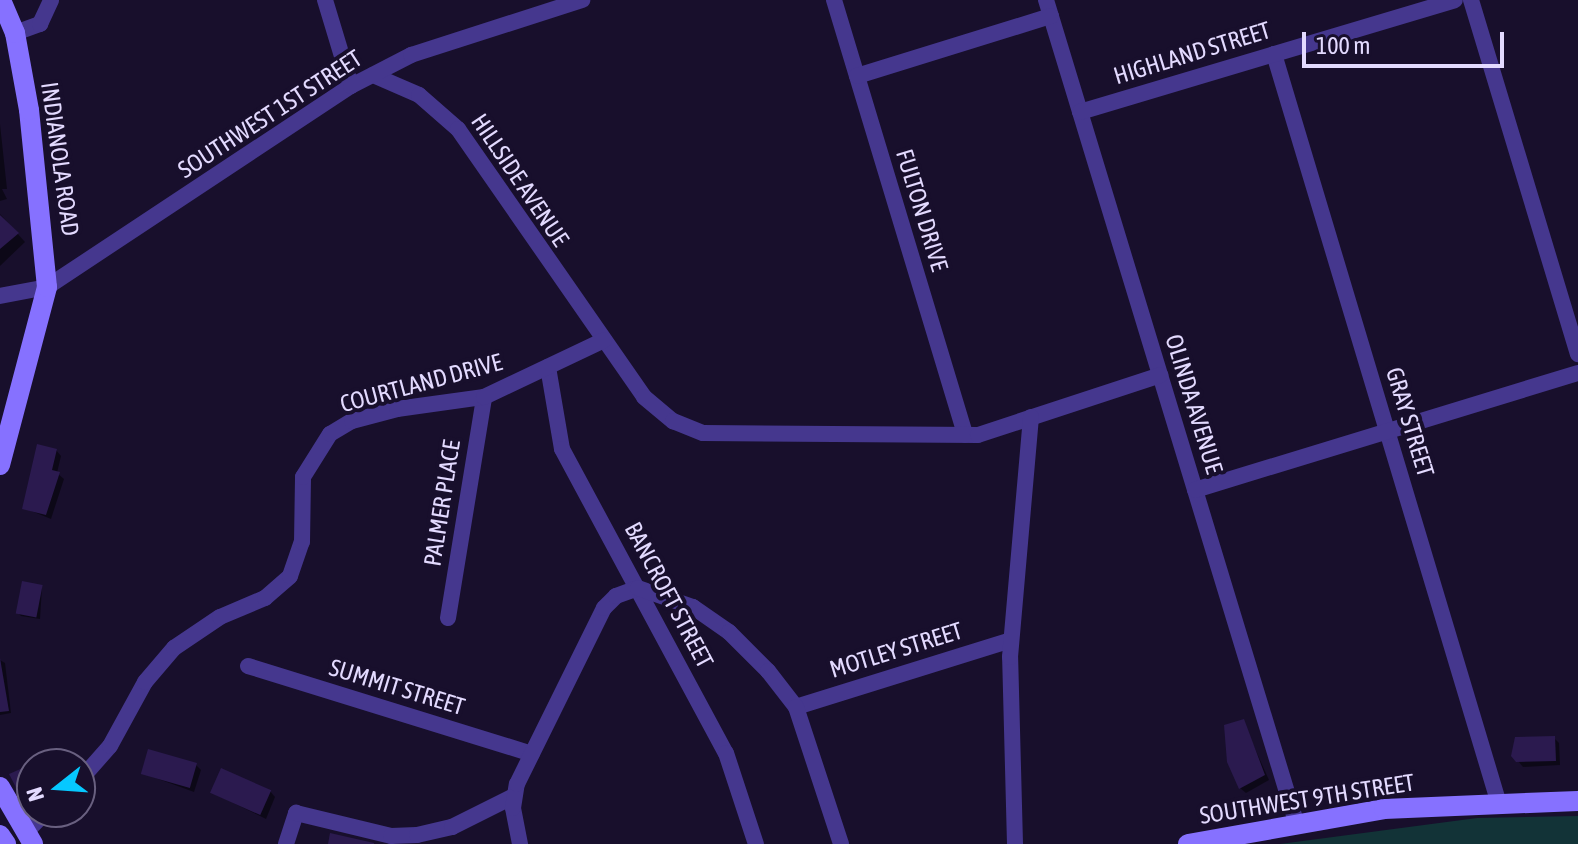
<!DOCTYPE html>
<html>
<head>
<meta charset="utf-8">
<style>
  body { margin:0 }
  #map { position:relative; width:1578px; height:844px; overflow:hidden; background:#180f2c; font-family:"Asap Condensed",sans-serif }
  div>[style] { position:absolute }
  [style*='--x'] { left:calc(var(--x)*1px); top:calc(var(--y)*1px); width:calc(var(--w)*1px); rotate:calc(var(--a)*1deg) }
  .green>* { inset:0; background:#123337 }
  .shadow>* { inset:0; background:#0007 }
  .building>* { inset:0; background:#2b1a4f; transform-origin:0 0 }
  .street>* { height:16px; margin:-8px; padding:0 8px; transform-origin:8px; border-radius:8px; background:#45378e }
  .secondary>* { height:20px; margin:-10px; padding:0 10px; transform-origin:10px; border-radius:10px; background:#8671ff }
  span { translate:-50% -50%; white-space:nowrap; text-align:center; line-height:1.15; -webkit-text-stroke:8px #180f2c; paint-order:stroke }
  .street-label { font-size:24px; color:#e3daff }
  .north { position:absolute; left:16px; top:748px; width:80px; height:80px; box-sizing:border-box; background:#180f2c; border:2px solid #696080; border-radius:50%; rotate:253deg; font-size:22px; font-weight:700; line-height:32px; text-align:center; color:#e3daff }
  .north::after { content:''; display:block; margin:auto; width:28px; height:36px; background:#06c8ff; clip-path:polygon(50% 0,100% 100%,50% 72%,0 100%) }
  .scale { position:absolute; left:1302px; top:32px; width:202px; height:36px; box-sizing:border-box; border:4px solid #e3daff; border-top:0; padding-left:10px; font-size:24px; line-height:28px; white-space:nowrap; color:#e3daff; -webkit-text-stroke:6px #180f2c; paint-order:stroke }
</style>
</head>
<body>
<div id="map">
  <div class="green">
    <div style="clip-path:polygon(1578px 816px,1578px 844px,1280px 844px,1477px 818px)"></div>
  </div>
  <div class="shadow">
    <div style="clip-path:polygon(0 124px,7px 189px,2px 189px,7px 199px,0 201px)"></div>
    <div style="clip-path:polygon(0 214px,25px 242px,0 266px)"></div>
    <div style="clip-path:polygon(56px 450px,61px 456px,57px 473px,64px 479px,51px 519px,24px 508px)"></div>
    <div style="clip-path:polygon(42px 587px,40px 619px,21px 616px,18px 613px)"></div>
    <div style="clip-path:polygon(0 660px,5px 663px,11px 713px,0 715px)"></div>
    <div style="clip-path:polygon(1243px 722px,1269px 780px,1246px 793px,1240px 788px)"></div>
    <div style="clip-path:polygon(1554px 738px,1559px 743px,1560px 765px,1523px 767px,1518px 761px,1516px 739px)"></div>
    <div style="clip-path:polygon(196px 765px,201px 770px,194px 792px,142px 773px)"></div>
    <div style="clip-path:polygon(270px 791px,275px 797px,266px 819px,213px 793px)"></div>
  </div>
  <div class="building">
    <div style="clip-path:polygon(0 215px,19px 233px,0 249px)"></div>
    <div style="clip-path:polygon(37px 444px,57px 449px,52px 470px,60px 472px,46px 515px,22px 509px)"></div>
    <div style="left:22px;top:581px;width:21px;height:33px;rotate:11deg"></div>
    <div style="clip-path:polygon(0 658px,9px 711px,0 712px)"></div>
    <div style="clip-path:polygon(1244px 719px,1265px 775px,1239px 789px,1227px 762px,1224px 725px)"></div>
    <div style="clip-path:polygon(1555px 736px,1556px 761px,1516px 762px,1511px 756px,1515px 737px)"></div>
    <div style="left:148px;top:749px;width:51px;height:26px;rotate:16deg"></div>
    <div style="clip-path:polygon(32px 764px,32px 796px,23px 801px,9px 774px)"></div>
    <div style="left:221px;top:768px;width:55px;height:27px;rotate:24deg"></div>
    <div style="clip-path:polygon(330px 833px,374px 843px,374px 844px,328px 844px)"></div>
  </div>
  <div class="street">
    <div style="--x:325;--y:0;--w:90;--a:73.2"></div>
    <div style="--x:834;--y:0;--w:454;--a:73.2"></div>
    <div style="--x:1046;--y:0;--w:859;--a:73.08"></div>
    <div style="--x:1471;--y:0;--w:370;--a:73.2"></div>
    <div style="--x:15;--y:33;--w:27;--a:-20"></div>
    <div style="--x:40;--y:24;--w:26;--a:-65"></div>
    <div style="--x:1274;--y:54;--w:783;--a:73.3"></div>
    <div style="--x:373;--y:75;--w:50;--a:23.5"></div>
    <div style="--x:419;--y:95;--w:52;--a:41.1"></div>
    <div style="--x:458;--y:129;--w:326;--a:55.2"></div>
    <div style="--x:644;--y:397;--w:38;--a:40"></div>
    <div style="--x:673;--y:421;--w:32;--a:22"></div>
    <div style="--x:703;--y:433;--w:275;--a:0.4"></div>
    <div style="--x:978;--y:435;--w:192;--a:-18.2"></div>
    <div style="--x:857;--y:76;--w:203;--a:-17.2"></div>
    <div style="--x:1080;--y:112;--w:391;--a:-16.6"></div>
    <div style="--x:0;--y:296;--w:48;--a:-10.8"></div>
    <div style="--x:47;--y:287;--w:364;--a:-33.5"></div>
    <div style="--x:351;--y:86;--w:68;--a:-27.3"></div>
    <div style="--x:411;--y:55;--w:180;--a:-17.8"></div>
    <div style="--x:548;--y:367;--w:83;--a:80.3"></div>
    <div style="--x:562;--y:449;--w:345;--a:61.7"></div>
    <div style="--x:726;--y:753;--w:96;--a:71.8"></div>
    <div style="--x:1195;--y:490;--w:400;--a:-17"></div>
    <div style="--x:448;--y:618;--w:224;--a:-80.7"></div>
    <div style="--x:248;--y:666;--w:297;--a:17.2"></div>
    <div style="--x:796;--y:707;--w:225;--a:-17.3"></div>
    <div style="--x:80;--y:780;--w:45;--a:-48.6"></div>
    <div style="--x:110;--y:746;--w:73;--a:-61.3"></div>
    <div style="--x:145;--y:682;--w:45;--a:-49.5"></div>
    <div style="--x:174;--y:648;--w:55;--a:-34"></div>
    <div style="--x:220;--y:617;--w:49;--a:-22.9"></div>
    <div style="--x:265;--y:598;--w:33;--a:-41"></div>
    <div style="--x:290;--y:576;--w:36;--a:-71"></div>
    <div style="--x:302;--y:542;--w:65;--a:-89.1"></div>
    <div style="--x:303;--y:477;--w:51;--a:-57.9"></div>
    <div style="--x:330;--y:434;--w:26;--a:-31"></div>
    <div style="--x:352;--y:421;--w:47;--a:-14.9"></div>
    <div style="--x:397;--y:409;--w:88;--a:-7.9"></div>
    <div style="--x:484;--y:397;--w:133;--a:-25.4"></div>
    <div style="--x:26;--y:832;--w:28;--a:-45"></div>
    <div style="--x:286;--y:844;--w:33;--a:-72"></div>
    <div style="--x:296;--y:813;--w:98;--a:13.6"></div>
    <div style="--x:391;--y:836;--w:26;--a:-2"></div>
    <div style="--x:417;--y:835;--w:36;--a:-13"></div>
    <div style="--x:452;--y:827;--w:69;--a:-26.6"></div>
    <div style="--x:520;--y:844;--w:37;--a:-101"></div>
    <div style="--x:513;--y:808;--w:24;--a:-81"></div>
    <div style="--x:517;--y:784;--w:196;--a:-63.7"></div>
    <div style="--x:604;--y:608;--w:17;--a:-45"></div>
    <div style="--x:616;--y:596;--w:23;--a:-20"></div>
    <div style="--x:638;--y:588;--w:58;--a:19.1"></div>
    <div style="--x:693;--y:607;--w:44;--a:34.8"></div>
    <div style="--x:729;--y:632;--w:55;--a:45"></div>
    <div style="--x:768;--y:671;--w:46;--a:52.1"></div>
    <div style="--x:796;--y:707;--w:144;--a:71.8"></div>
    <div style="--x:1015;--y:844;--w:187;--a:-91.5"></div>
    <div style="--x:1010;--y:657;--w:241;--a:-85"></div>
  </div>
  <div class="secondary">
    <div style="--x:0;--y:465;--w:184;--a:-75.2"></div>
    <div style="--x:47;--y:287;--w:178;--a:-95.8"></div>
    <div style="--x:29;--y:110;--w:78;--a:-100.3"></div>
    <div style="--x:15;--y:33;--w:36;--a:-113"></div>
    <div style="--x:0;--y:787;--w:66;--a:59.9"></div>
    <div style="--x:0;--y:835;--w:11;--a:56"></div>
    <div style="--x:1188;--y:844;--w:199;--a:-10.1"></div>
    <div style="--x:1384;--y:809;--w:194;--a:-2.4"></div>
  </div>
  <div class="street-label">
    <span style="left:1192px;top:53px;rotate:-17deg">HIGHLAND STREET</span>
    <span style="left:270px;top:114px;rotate:-33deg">SOUTHWEST 1ST STREET</span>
    <span style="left:60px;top:159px;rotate:82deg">INDIANOLA ROAD</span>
    <span style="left:520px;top:180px;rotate:56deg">HILLSIDE AVENUE</span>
    <span style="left:922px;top:210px;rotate:73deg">FULTON DRIVE</span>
    <span style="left:421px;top:383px;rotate:-15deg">COURTLAND DRIVE</span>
    <span style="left:1194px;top:404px;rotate:73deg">OLINDA AVENUE</span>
    <span style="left:1410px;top:422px;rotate:73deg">GRAY STREET</span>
    <span style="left:442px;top:503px;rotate:-81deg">PALMER PLACE</span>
    <span style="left:669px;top:595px;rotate:62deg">BANCROFT STREET</span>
    <span style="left:896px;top:650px;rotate:-17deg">MOTLEY STREET</span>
    <span style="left:397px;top:687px;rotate:17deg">SUMMIT STREET</span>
    <span style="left:1307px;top:799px;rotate:-9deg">SOUTHWEST 9TH STREET</span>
  </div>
  <div class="north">N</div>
  <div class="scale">100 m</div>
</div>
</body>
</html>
